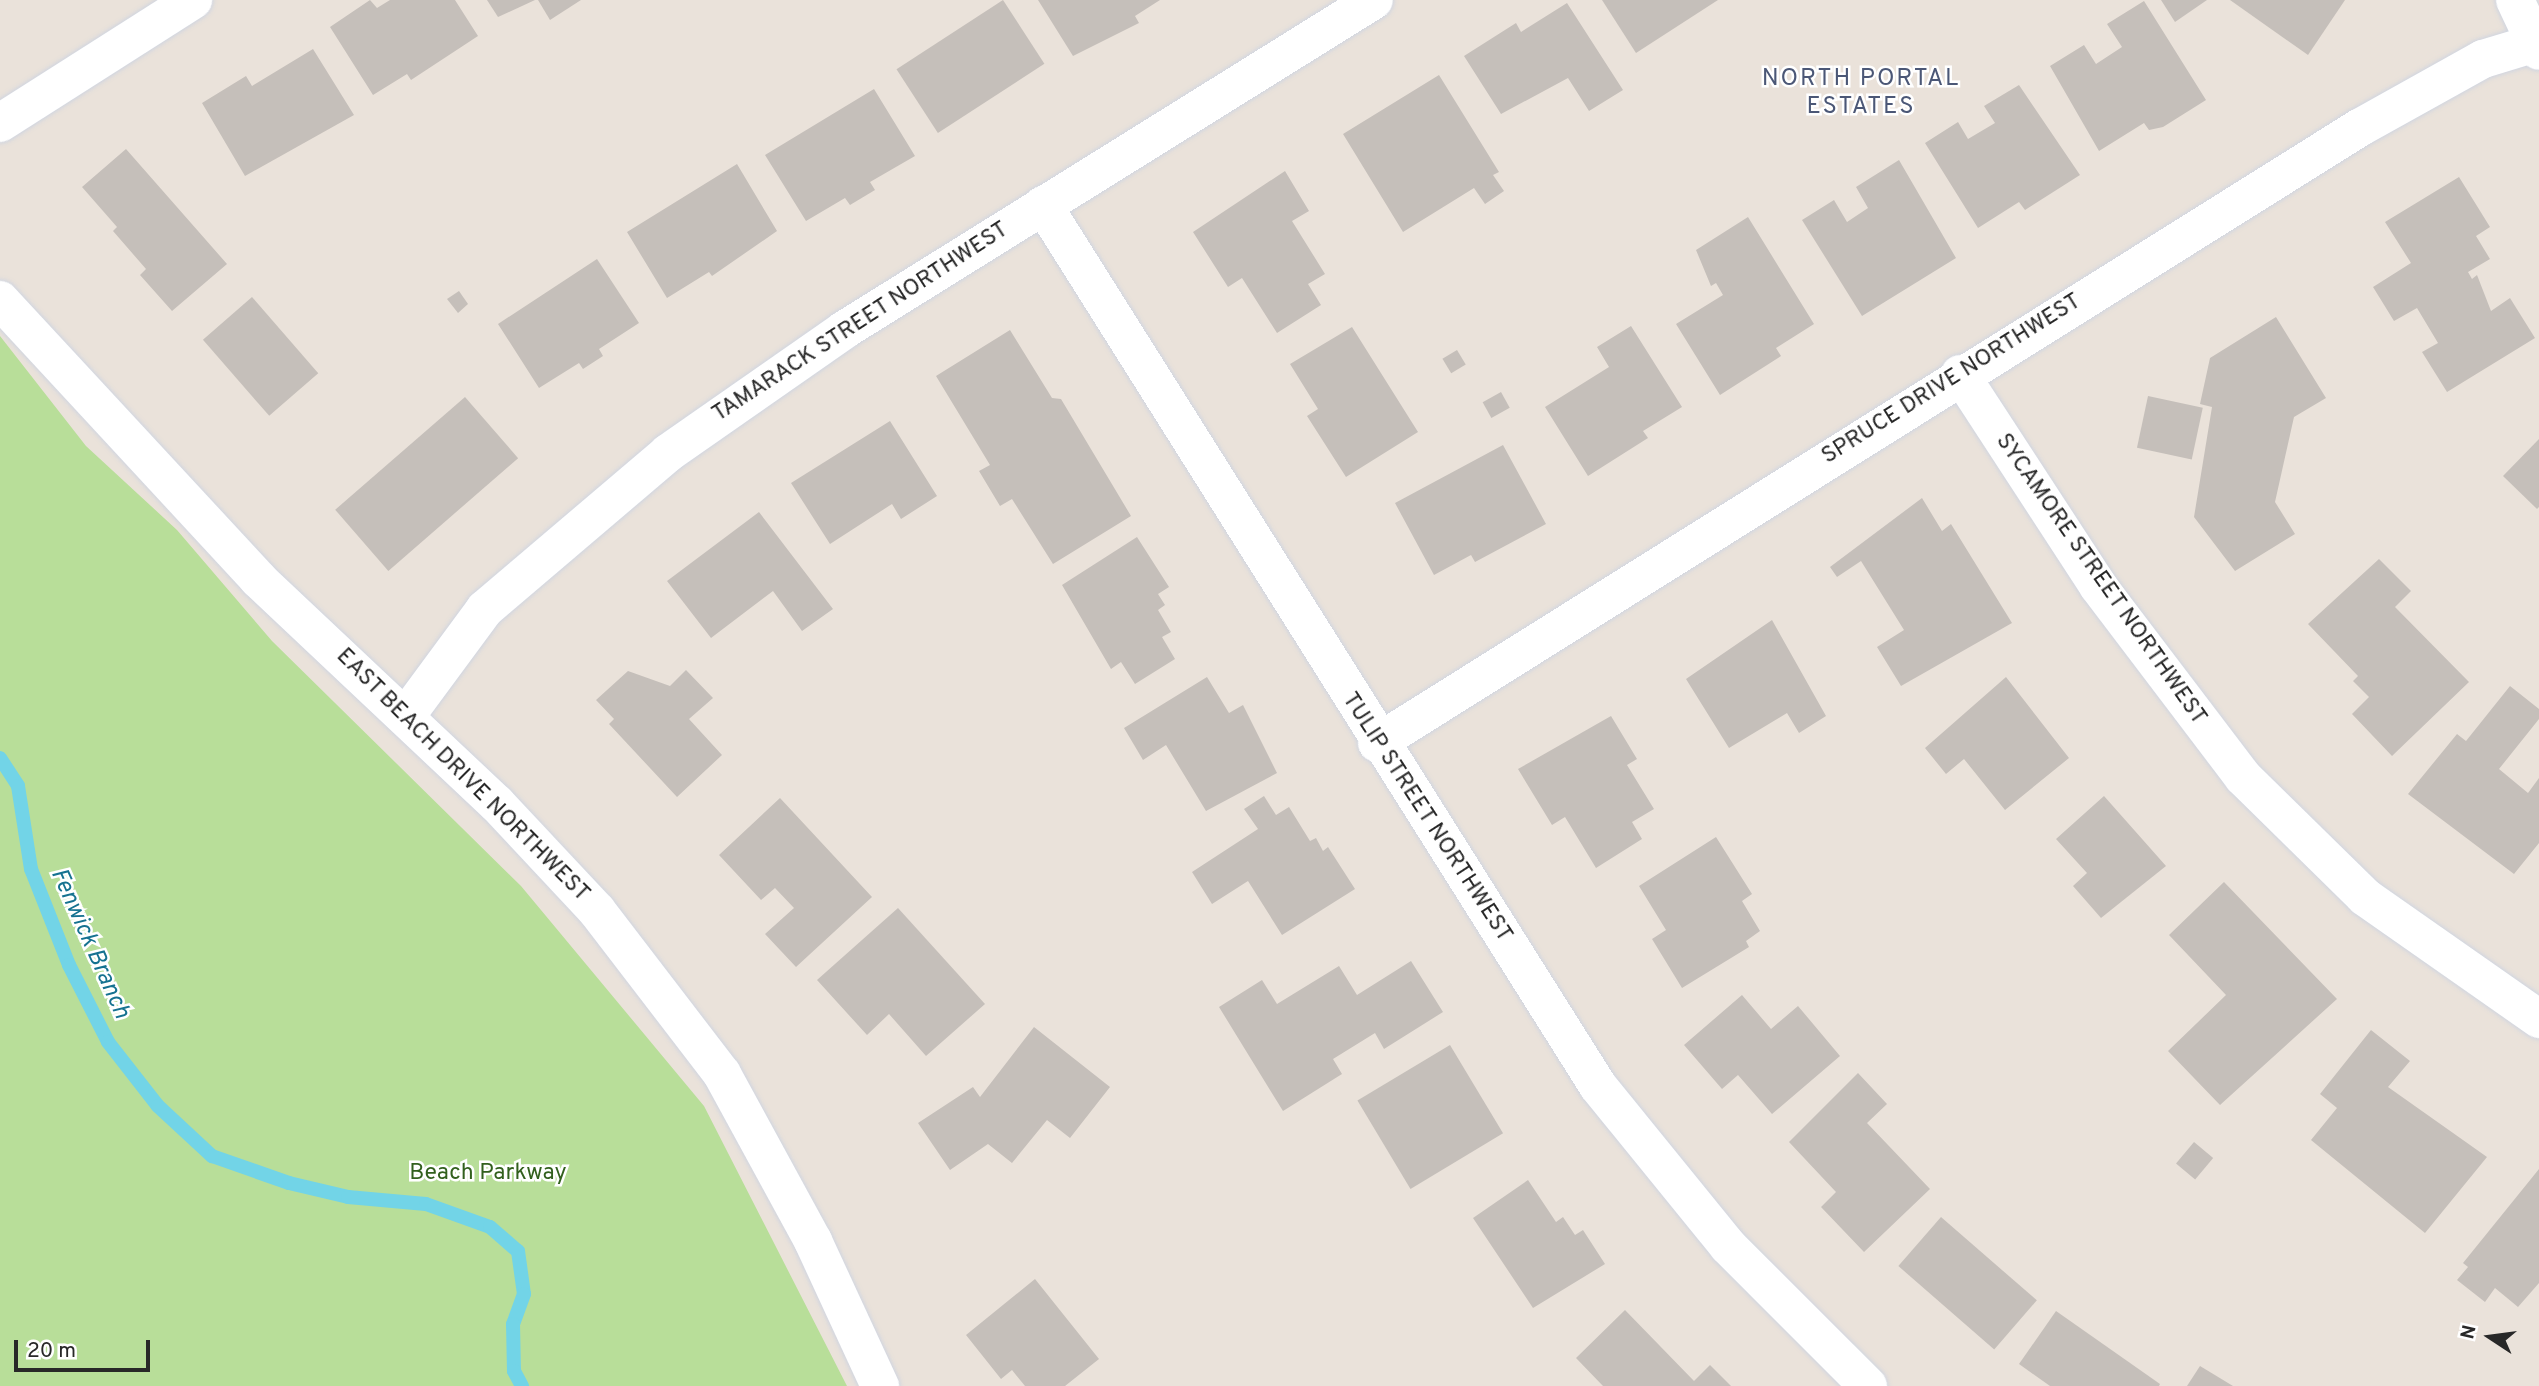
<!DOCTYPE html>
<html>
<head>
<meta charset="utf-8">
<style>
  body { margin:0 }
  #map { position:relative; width:2539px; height:1386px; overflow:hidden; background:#eae2da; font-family:Overpass,sans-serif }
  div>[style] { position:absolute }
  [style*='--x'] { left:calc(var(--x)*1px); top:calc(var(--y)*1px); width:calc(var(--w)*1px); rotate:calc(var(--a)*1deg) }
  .green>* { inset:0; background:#b8de99 }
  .stream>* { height:14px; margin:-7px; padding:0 7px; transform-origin:7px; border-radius:7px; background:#72d4e7 }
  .building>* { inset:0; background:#c5bfba; transform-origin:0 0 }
  .roads { filter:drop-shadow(0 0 2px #d0d5e0) drop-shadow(0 0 2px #d0d5e0) }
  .minor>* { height:38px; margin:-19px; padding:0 19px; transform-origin:19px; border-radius:19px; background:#fff }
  span { translate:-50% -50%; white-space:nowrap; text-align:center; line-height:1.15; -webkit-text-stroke:5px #fff; paint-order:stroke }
  .street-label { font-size:23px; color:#282828 }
  .park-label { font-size:23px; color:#32601d }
  .neighbourhood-label { font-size:24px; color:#4b5776; letter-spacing:2px }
  .water-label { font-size:24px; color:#157290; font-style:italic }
  .north { position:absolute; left:2455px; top:1302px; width:70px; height:70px; -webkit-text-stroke:5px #fff; paint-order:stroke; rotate:283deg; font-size:19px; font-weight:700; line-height:28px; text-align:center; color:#282828 }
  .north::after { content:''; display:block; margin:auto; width:24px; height:32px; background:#282828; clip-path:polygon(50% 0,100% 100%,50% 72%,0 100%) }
  .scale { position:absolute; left:14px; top:1340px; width:136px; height:32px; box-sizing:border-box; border:4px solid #282828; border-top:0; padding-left:9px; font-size:21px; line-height:24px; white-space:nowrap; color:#282828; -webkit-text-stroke:5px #fff; paint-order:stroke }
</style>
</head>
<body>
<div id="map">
  <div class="green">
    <div style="clip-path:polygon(0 336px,86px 446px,177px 530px,272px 641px,521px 886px,704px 1106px,847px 1386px,0 1386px)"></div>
  </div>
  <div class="stream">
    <div style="--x:0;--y:758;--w:33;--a:57"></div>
    <div style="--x:18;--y:786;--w:84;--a:81.1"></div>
    <div style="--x:31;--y:869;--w:103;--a:68.4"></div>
    <div style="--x:69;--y:965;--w:86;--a:63.1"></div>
    <div style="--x:108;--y:1042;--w:81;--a:52"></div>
    <div style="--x:158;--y:1106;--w:74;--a:42.8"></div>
    <div style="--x:212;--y:1156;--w:82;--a:19.3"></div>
    <div style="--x:289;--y:1183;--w:61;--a:13.3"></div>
    <div style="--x:348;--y:1197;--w:78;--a:5.1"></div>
    <div style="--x:426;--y:1204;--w:68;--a:19.8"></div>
    <div style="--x:490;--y:1227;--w:37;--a:41"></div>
    <div style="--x:518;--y:1251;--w:43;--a:82.1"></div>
    <div style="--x:524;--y:1294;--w:32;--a:110"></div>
    <div style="--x:513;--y:1324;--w:47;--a:88.8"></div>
    <div style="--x:514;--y:1371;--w:17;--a:62"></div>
  </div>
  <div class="building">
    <div style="clip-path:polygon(370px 0,377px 8px,390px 0,455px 0,478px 36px,411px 80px,407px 74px,373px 95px,330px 27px)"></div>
    <div style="clip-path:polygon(487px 0,535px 0,498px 17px)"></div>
    <div style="clip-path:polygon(538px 0,581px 0,550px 20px)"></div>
    <div style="left:1003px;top:0;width:76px;height:127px;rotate:57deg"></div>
    <div style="clip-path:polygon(1038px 0,1160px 0,1135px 16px,1139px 23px,1073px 56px)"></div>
    <div style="clip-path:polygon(1602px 0,1718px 0,1636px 53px)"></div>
    <div style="clip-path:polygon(2161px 0,2207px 0,2175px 22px)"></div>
    <div style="clip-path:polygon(2230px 0,2345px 0,2308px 55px)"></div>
    <div style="clip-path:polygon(2144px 1px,2206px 100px,2163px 127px,2149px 130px,2144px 123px,2099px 151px,2050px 66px,2084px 45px,2096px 64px,2122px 47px,2107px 24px)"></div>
    <div style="clip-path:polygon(1567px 3px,1623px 90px,1589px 111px,1568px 78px,1501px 114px,1464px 56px,1516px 23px,1521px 32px)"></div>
    <div style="clip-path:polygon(313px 49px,354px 115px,245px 176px,202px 103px,246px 76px,252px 86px)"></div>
    <div style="clip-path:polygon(1439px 75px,1499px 172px,1493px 175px,1504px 191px,1485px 204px,1474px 188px,1403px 232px,1343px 134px)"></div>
    <div style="clip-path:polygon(2019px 85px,2080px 175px,2025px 210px,2019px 202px,1978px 228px,1925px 143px,1958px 122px,1968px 139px,1995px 123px,1984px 106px)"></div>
    <div style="clip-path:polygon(874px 89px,915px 156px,870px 182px,875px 190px,850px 205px,845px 198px,806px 221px,765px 155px)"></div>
    <div style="clip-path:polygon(126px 149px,227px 264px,172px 311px,140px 275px,146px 269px,113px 231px,117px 227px,82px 187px)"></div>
    <div style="clip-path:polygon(1899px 160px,1956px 258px,1862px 316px,1802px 220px,1834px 200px,1847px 222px,1868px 208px,1856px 187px)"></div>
    <div style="clip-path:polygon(737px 164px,777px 231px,712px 276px,709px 272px,667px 298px,627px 232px)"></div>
    <div style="clip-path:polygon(1285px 171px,1309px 211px,1292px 221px,1325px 274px,1308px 284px,1321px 305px,1277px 333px,1242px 278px,1228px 287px,1193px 232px)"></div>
    <div style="clip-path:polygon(2459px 177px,2490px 227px,2476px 236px,2490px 259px,2468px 272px,2472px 279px,2477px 275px,2491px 311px,2510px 298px,2535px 338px,2447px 392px,2422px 352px,2438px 343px,2417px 308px,2394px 321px,2373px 287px,2411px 263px,2385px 222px)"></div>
    <div style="clip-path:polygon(1748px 217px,1814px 324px,1776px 348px,1781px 356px,1720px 395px,1676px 324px,1723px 295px,1716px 283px,1711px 286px,1696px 250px)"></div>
    <div style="clip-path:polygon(597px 259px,639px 323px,599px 349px,603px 356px,583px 369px,579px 363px,539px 388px,498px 324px)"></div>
    <div style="clip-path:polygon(459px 291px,468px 304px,458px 313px,447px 299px)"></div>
    <div style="left:252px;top:297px;width:101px;height:65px;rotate:49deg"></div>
    <div style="clip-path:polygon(2276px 317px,2326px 398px,2294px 417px,2275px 502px,2295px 534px,2235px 571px,2194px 517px,2212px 407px,2200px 404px,2210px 358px)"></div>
    <div style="clip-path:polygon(1631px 326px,1682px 407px,1643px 431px,1648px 438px,1588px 476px,1545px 407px,1609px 367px,1597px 347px)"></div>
    <div style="clip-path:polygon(1352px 327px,1418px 432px,1346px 477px,1307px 416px,1318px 409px,1290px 364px)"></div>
    <div style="clip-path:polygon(1010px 330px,1052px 398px,1061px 399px,1131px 516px,1053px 564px,1012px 499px,1000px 506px,979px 471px,990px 465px,936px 376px)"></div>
    <div style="left:1457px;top:350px;width:17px;height:17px;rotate:59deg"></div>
    <div style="left:1501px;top:392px;width:18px;height:21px;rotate:61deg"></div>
    <div style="left:2148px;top:396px;width:56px;height:53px;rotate:12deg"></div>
    <div style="left:465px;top:397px;width:81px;height:172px;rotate:49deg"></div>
    <div style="clip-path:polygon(890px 421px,937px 496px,901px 519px,892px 504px,830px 544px,791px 483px)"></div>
    <div style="clip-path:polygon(2539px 439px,2539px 507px,2537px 509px,2503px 476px)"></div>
    <div style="clip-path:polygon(1503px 445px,1546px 524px,1475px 562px,1471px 555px,1434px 575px,1395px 503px)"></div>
    <div style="clip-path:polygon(1922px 498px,1942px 531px,1951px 524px,2012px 623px,1901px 686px,1877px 647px,1904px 630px,1861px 561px,1837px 577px,1830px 567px)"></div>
    <div style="clip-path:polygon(759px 512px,833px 609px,802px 631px,773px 591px,711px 638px,667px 581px)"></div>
    <div style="clip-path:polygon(1137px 537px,1169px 587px,1158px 594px,1165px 605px,1158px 610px,1171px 632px,1162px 637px,1175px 659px,1135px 684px,1121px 662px,1111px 669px,1062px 585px)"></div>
    <div style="clip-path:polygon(2379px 559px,2411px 591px,2395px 607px,2469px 682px,2392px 756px,2352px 714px,2369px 697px,2353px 681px,2358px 676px,2308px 624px)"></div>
    <div style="clip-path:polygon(1772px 620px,1826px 716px,1799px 733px,1787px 713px,1729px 748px,1686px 679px)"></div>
    <div style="clip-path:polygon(686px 670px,713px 698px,689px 719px,722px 755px,677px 797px,609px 724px,614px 719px,596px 700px,628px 671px,670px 686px)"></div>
    <div style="clip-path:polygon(1207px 677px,1229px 713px,1243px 705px,1277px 773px,1206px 811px,1166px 745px,1143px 760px,1124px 728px)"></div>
    <div style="clip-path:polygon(2006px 677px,2069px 758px,2005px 810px,1964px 759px,1946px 774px,1925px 748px)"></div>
    <div style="clip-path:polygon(2510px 686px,2539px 709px,2539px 719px,2499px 769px,2528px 793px,2539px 778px,2539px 843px,2514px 874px,2408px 794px,2457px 734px,2466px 741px)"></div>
    <div style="clip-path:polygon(1611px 716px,1637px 759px,1627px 765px,1654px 809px,1632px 822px,1642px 839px,1596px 868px,1565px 817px,1552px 825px,1518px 769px)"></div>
    <div style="clip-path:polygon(1264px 796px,1276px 815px,1289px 807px,1310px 841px,1316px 838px,1323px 851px,1328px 847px,1355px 889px,1282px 935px,1248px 881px,1212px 904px,1192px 872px,1258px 829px,1244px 809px)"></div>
    <div style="clip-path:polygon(2104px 796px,2166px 866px,2101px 918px,2073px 886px,2087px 873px,2056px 839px)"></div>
    <div style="clip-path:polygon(780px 798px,872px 897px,796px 967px,765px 934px,794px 908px,775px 888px,761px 900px,719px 855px)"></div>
    <div style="clip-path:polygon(1716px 837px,1752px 894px,1742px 901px,1760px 931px,1746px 941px,1749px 947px,1682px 988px,1652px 939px,1666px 930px,1639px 886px)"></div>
    <div style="clip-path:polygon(2224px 882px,2337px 999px,2220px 1105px,2168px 1051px,2226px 995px,2169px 935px)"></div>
    <div style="clip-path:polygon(898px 908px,985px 1004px,926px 1056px,889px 1014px,867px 1035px,817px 980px)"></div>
    <div style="clip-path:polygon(1411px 961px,1443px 1012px,1384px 1049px,1375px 1033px,1333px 1059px,1342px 1074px,1283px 1111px,1219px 1007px,1262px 980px,1277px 1004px,1339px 966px,1357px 995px)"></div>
    <div style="clip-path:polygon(1742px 995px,1771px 1029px,1798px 1006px,1840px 1056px,1772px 1114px,1738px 1075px,1722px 1089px,1684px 1045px)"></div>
    <div style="clip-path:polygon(1034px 1027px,1110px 1087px,1070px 1138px,1047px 1120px,1012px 1163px,988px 1144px,950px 1170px,918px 1123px,973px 1087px,980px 1097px)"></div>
    <div style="clip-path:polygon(2371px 1030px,2410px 1061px,2388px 1087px,2487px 1157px,2425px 1233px,2311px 1140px,2337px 1108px,2320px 1094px)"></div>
    <div style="left:1450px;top:1045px;width:103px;height:108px;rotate:59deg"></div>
    <div style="clip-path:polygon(1858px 1073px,1887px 1104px,1867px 1123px,1930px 1189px,1864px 1252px,1821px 1207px,1836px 1192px,1789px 1142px)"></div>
    <div style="left:2194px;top:1142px;width:25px;height:28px;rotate:40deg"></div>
    <div style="clip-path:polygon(2539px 1169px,2539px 1283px,2518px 1307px,2495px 1288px,2485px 1302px,2457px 1280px,2468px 1267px,2463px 1263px)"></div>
    <div style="clip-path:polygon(1528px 1180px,1556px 1222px,1563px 1217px,1575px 1235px,1583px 1230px,1605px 1264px,1533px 1308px,1473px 1218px)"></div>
    <div style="left:1941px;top:1217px;width:127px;height:65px;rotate:41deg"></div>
    <div style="clip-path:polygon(1035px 1279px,1099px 1359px,1065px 1386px,1025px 1386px,1012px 1370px,1001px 1379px,966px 1335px)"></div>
    <div style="clip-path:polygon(1625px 1310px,1694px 1381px,1710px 1365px,1731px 1386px,1603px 1386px,1576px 1358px)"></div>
    <div style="clip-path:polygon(2056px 1311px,2160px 1384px,2159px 1386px,2050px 1386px,2019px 1364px)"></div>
    <div style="clip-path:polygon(2200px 1366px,2233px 1386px,2187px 1386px)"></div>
  </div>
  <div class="roads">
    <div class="minor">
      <div style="--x:2515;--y:0;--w:56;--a:64.8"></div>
      <div style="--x:0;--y:123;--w:229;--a:-32.5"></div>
      <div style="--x:1043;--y:205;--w:1041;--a:57.79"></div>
      <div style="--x:1598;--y:1086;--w:206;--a:50.9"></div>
      <div style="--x:1728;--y:1246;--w:198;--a:45"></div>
      <div style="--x:0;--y:300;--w:380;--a:47.2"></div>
      <div style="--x:258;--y:579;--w:328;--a:43.3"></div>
      <div style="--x:497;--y:804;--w:146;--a:46.9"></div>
      <div style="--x:597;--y:911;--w:205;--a:52.5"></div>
      <div style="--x:722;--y:1074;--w:190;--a:61.4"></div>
      <div style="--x:813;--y:1241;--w:160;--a:65.2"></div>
      <div style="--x:1960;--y:374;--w:253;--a:56.9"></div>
      <div style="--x:2098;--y:586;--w:240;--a:52.8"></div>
      <div style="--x:2243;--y:777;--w:171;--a:44.5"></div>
      <div style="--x:2365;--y:897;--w:213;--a:35"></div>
      <div style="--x:406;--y:716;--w:133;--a:-53.6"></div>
      <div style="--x:485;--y:609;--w:240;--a:-40.4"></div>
      <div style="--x:668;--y:453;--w:215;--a:-34.9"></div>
      <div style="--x:844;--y:330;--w:624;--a:-31.91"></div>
      <div style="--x:1377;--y:743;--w:1159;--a:-32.06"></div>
      <div style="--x:2359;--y:128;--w:142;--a:-29.1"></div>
      <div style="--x:2483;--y:59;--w:59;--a:-16.9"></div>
    </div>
  </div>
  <div class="street-label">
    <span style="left:861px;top:323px;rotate:-33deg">TAMARACK STREET NORTHWEST</span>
    <span style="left:1952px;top:380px;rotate:-32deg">SPRUCE DRIVE NORTHWEST</span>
    <span style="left:2100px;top:580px;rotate:55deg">SYCAMORE STREET NORTHWEST</span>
    <span style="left:462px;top:776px;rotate:45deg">EAST BEACH DRIVE NORTHWEST</span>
    <span style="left:1426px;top:818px;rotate:57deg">TULIP STREET NORTHWEST</span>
  </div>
  <div class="park-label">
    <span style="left:488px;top:1174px">Beach Parkway</span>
  </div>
  <div class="neighbourhood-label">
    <span style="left:1861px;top:94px">NORTH PORTAL<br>ESTATES</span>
  </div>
  <div class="water-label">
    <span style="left:89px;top:944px;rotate:66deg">Fenwick Branch</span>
  </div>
  <div class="north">N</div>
  <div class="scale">20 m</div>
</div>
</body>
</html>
